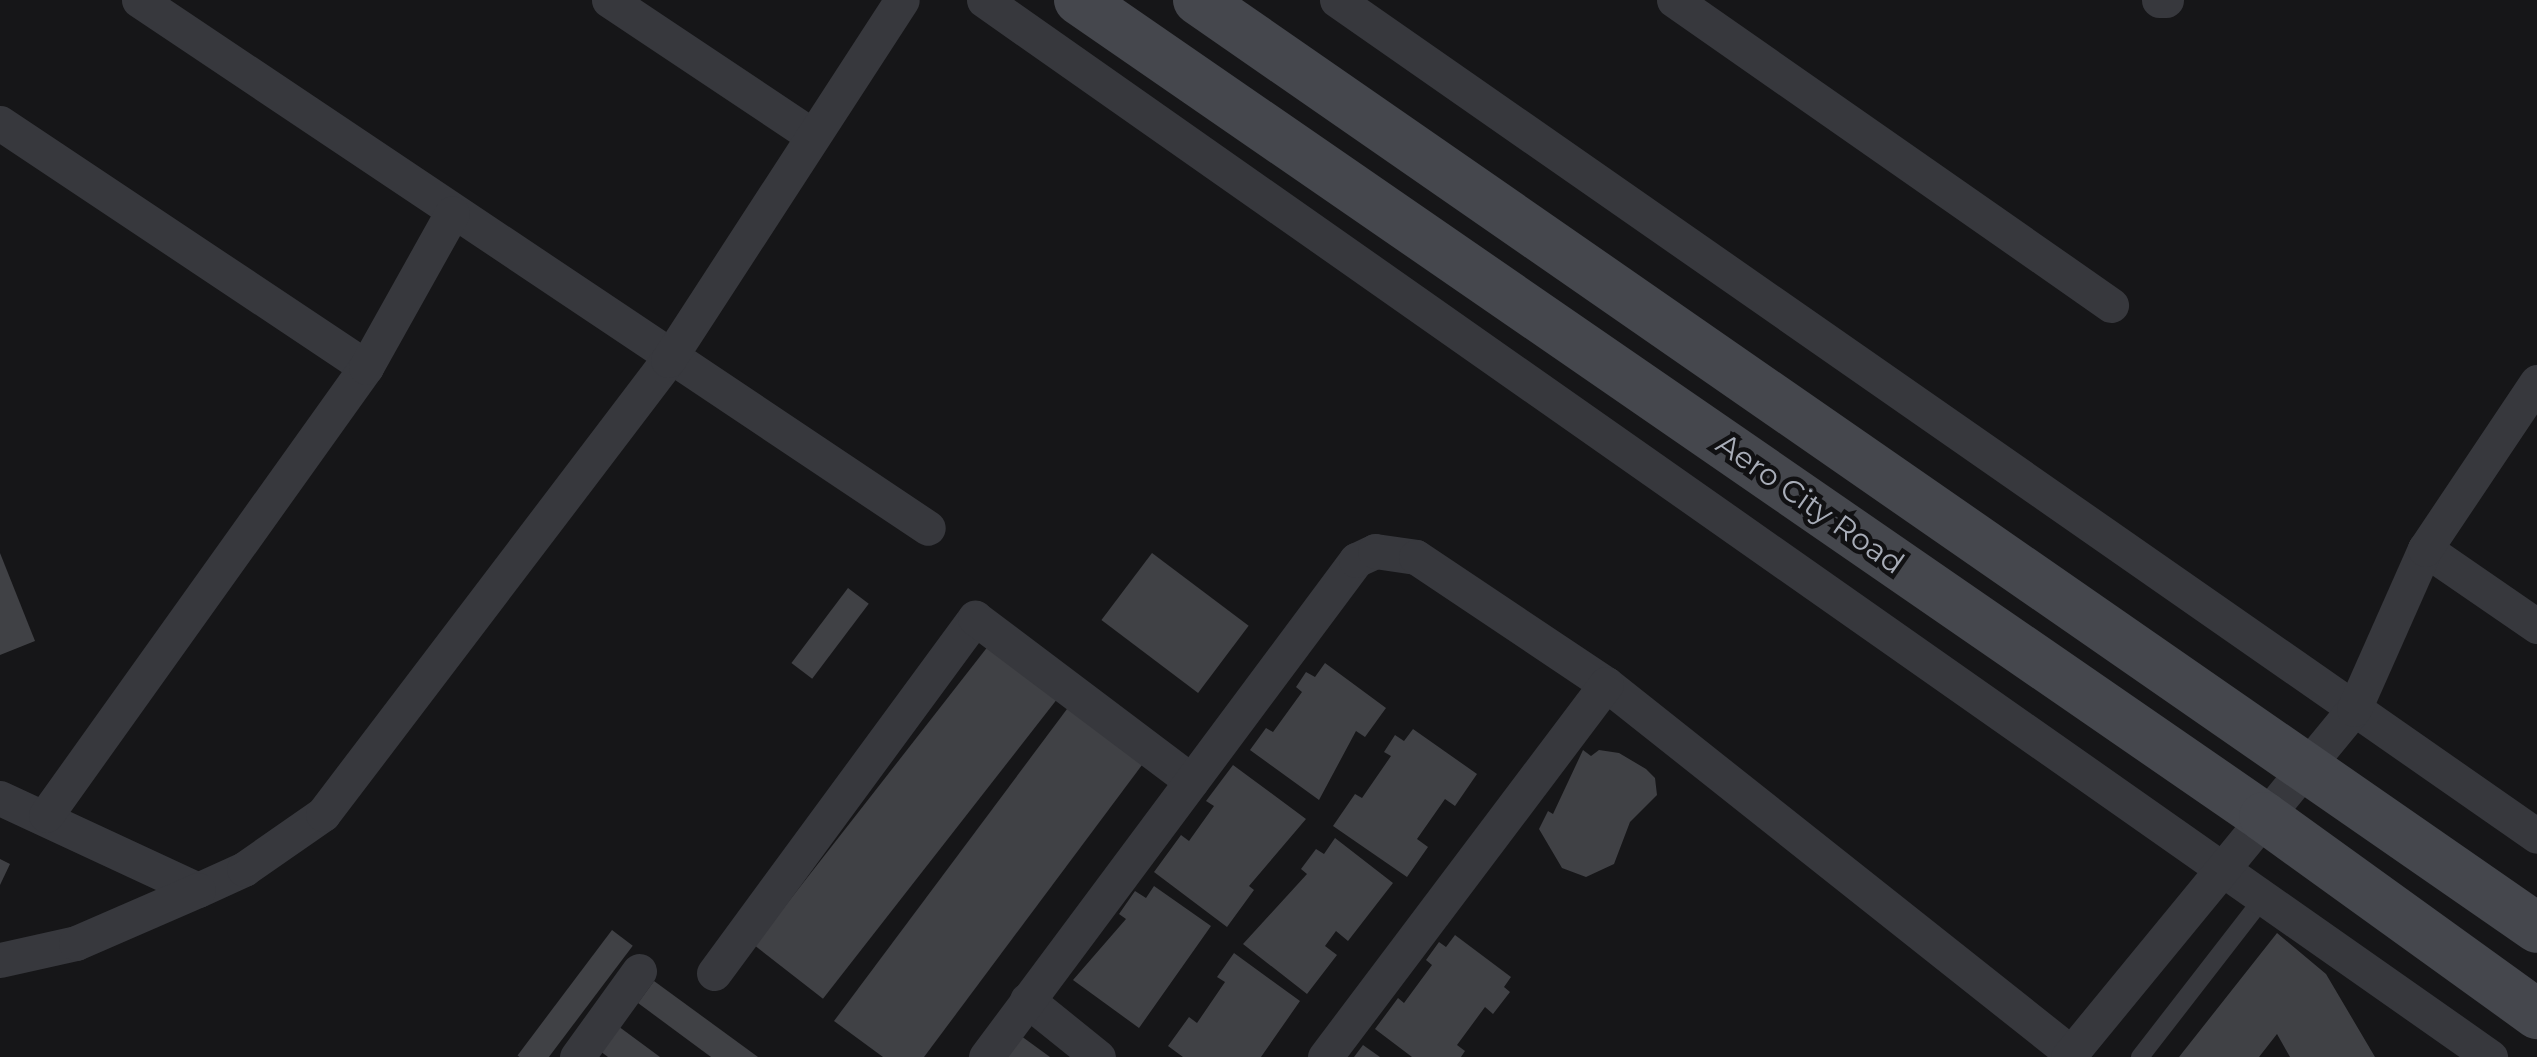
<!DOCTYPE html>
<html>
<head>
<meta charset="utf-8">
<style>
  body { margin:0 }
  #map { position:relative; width:2537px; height:1057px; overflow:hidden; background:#161618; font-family:Montserrat,sans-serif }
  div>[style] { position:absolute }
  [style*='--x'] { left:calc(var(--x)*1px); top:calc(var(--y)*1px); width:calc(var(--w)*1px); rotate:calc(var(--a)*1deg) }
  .building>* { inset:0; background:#404145; transform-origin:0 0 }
  .lane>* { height:18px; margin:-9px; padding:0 9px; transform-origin:9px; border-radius:9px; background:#37383d }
  .street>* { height:35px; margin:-17.5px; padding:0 17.5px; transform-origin:17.5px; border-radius:17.5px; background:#37383d }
  .secondary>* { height:50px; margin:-25px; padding:0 25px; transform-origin:25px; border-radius:25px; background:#45474d }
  span { translate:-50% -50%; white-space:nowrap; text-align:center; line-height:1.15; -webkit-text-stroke:9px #111113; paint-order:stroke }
  .street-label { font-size:30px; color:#a8adb8 }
</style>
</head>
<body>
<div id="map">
  <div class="building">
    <div style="clip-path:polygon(0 553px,35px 641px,0 655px)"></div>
    <div style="left:1152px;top:553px;width:121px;height:84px;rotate:37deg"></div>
    <div style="left:848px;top:588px;width:26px;height:94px;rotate:37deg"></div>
    <div style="left:989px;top:645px;width:87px;height:381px;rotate:38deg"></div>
    <div style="clip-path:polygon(1325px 663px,1386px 708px,1365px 737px,1356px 731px,1319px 800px,1250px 750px,1266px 728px,1273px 732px,1302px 692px,1296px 687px,1306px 672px,1315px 677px)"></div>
    <div style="clip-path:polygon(1070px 705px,1145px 761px,924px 1057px,883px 1057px,834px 1021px)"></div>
    <div style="clip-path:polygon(1413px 729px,1477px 774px,1455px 806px,1445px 799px,1417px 839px,1428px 847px,1407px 877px,1333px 826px,1355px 794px,1362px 798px,1391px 756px,1384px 752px,1395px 735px,1404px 741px)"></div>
    <div style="clip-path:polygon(1583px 750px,1591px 756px,1599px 750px,1619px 753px,1646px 769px,1655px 778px,1657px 795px,1630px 822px,1614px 864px,1586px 877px,1562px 868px,1539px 829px,1548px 811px,1553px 814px)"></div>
    <div style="clip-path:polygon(1233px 765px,1306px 819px,1249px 886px,1254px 890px,1227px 927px,1154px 872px,1181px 835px,1189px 841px,1214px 806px,1206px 801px)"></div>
    <div style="clip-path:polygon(1335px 838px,1393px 883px,1348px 941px,1336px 931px,1325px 946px,1337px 955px,1307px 994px,1243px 944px,1307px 874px,1301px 869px,1316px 849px,1324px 854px)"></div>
    <div style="clip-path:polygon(0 859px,10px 864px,0 885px)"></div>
    <div style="clip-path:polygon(1154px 886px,1211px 926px,1139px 1028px,1073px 980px,1126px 919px,1119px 914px,1135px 891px,1146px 898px)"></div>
    <div style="left:612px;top:930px;width:26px;height:157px;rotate:37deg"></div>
    <div style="clip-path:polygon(2277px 933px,2326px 974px,2375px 1057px,2290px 1057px,2277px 1034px,2259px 1057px,2179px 1057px)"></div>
    <div style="clip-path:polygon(1455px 935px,1511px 977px,1504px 987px,1510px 992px,1493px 1014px,1485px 1007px,1457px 1045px,1465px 1051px,1461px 1057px,1412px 1057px,1375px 1029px,1398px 998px,1404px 1003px,1432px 965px,1426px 960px,1439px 942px,1446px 947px)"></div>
    <div style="clip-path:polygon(1234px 953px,1300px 1001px,1261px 1057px,1183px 1057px,1168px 1046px,1189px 1017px,1197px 1023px,1225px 982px,1217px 977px)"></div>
    <div style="clip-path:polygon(654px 981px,758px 1057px,711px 1057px,638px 1003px)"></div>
    <div style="clip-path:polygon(618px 1026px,660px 1057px,608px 1057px,600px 1051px)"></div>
    <div style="clip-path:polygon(1013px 1030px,1050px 1057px,993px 1057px)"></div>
    <div style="clip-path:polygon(1363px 1045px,1380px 1057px,1354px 1057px)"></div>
  </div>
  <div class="lane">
    <div style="--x:2140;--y:1057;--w:197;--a:-52.2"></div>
  </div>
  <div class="street">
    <div style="--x:139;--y:0;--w:949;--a:33.79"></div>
    <div style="--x:609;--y:0;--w:245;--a:33.7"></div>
    <div style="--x:984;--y:0;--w:1840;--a:35.06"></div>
    <div style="--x:1337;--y:0;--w:1462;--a:34.86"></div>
    <div style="--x:1674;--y:0;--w:533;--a:34.91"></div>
    <div style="--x:2159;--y:0;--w:7;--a:0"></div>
    <div style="--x:0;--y:123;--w:440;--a:33.7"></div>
    <div style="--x:2425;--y:549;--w:136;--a:34.5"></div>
    <div style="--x:0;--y:798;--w:218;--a:24.9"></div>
    <div style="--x:198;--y:890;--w:51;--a:-24.5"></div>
    <div style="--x:244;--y:869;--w:96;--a:-34.8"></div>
    <div style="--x:323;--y:814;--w:570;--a:-52.77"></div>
    <div style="--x:668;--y:360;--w:429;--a:-57"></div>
    <div style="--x:46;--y:815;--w:551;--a:-54.46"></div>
    <div style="--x:366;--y:367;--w:176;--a:-60.8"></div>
    <div style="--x:0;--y:960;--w:78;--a:-12.6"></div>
    <div style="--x:76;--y:943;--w:133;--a:-23.5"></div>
    <div style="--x:714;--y:973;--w:441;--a:-53.7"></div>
    <div style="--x:975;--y:618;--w:271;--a:37"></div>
    <div style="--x:1027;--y:1000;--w:91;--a:38.8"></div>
    <div style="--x:577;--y:1057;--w:106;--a:-54.2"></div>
    <div style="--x:986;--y:1057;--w:620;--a:-53.33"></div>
    <div style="--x:1356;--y:560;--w:21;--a:-25"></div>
    <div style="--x:1375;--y:551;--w:41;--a:8.3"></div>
    <div style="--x:1416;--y:557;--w:229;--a:33.8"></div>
    <div style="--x:1606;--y:684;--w:594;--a:38.43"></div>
    <div style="--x:1325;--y:1057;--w:467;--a:-53"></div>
    <div style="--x:2068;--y:1057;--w:450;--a:-50.6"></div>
    <div style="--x:2354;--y:709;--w:175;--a:-66.1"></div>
    <div style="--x:2425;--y:549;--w:201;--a:-56.2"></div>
  </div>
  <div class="secondary">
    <div style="--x:1079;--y:0;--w:1439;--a:34.58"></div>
    <div style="--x:2264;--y:817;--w:337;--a:35.8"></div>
    <div style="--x:1198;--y:0;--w:1629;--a:34.72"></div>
  </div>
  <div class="street-label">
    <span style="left:1810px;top:504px;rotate:35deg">Aero City Road</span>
  </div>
</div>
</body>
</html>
